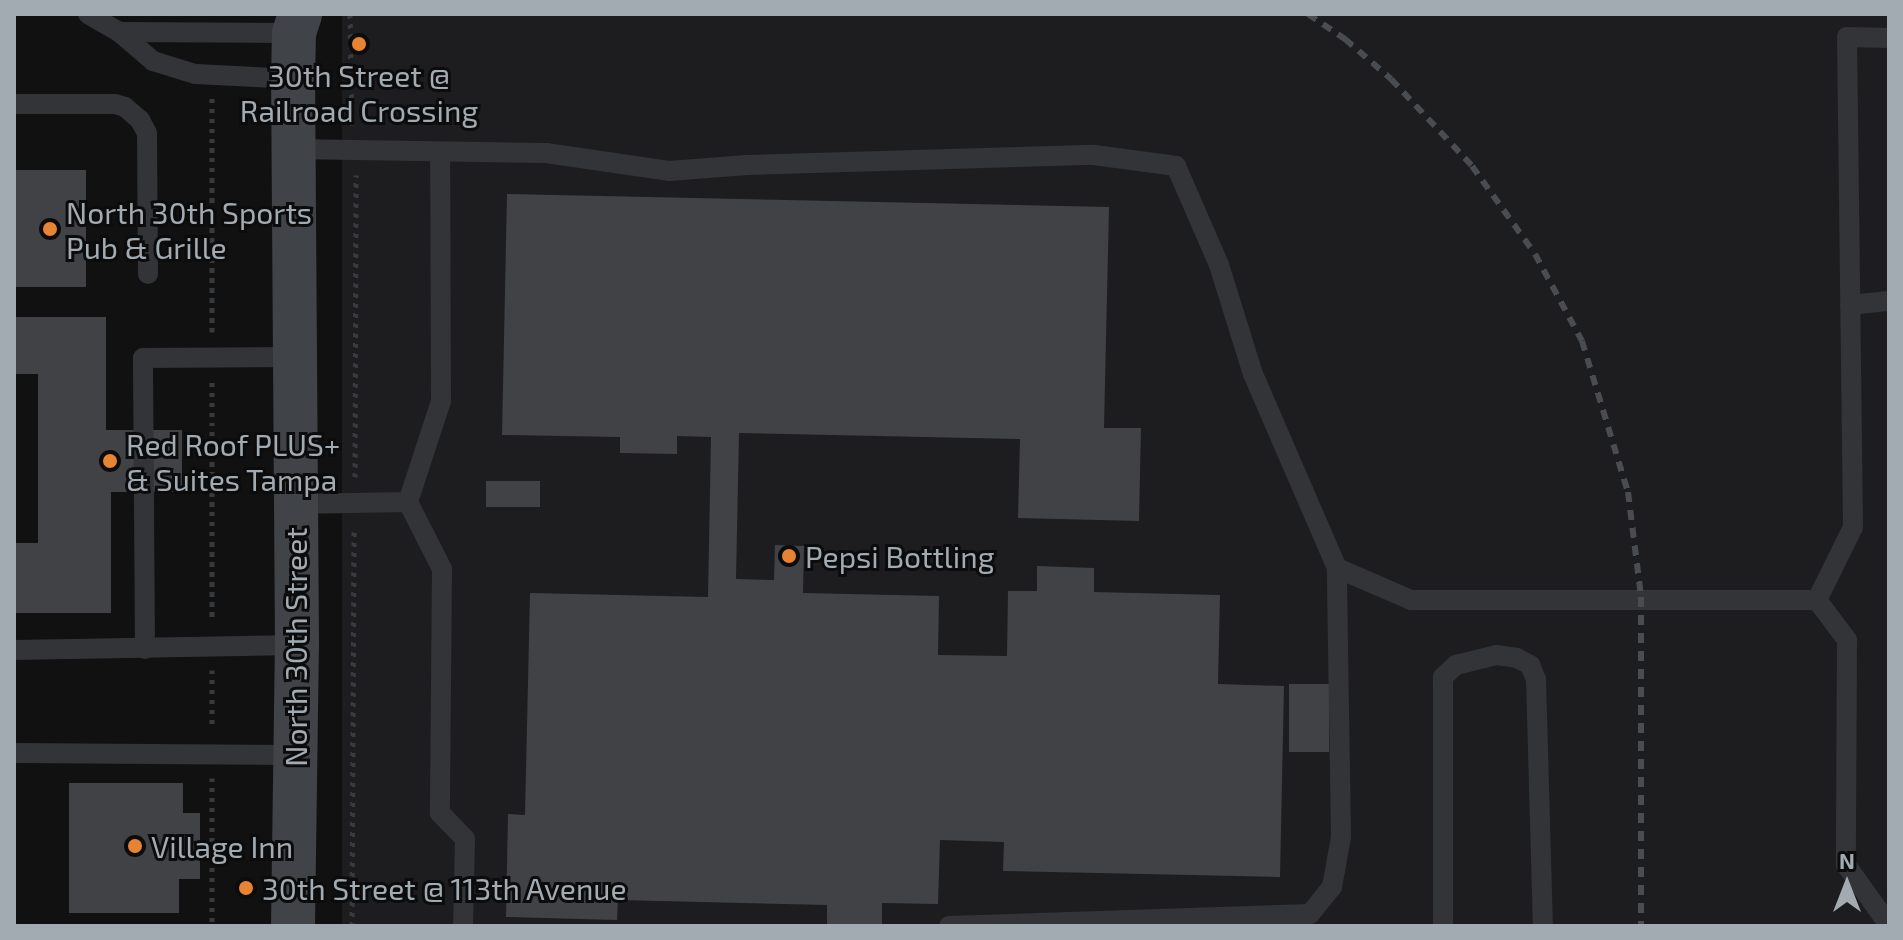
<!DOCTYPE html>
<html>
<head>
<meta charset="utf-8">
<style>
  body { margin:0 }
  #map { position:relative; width:1903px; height:940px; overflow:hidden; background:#111112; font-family:"Exo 2",sans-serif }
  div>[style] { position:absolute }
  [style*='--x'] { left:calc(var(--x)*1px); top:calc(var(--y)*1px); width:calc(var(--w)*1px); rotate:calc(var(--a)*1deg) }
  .built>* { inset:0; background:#1d1d1f; transform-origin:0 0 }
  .building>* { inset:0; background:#404245; transform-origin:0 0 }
  .path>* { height:5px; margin-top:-2.5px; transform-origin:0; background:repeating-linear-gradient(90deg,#383b3e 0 4px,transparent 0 10px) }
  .lane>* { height:20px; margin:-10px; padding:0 10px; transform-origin:10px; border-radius:10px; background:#323437 }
  .secondary>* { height:44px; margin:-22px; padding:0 22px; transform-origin:22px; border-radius:22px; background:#404347 }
  .rail>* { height:6px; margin-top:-3px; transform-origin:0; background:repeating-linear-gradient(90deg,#494c50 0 10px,transparent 0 18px) }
  .dots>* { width:22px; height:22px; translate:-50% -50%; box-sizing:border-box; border:4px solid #0c0c0d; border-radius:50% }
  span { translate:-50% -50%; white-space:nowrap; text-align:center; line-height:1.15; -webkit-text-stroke:6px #0c0c0d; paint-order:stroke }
  .poi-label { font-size:30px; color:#a2abb2 }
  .left { translate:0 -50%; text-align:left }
  .street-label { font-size:30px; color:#a2abb2 }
  .frame { position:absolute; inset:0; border:16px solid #a2abb2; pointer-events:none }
  .north { position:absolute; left:1807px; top:844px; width:80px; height:80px; -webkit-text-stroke:6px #0c0c0d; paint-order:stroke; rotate:0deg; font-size:22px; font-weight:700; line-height:32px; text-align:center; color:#a2abb2 }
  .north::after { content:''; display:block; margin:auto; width:28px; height:36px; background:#a2abb2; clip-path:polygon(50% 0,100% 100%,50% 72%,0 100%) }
</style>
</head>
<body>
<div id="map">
  <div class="built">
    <div style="left:342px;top:14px;width:1547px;height:912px"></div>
  </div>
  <div class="building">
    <div style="left:14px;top:170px;width:72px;height:117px"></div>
    <div style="clip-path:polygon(507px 194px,1109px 207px,1104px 428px,1141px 428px,1139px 521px,1018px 518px,1020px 439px,739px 433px,736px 579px,774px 580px,775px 545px,804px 546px,803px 593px,939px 596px,938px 655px,1007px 656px,1008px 591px,1037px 591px,1037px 566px,1094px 568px,1094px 592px,1220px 595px,1218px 684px,1284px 686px,1280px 877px,1003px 871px,1004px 842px,940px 840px,938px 904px,882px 903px,882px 926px,827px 926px,827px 905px,618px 900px,617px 920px,506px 917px,508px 814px,525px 815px,530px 593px,708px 597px,711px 437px,677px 436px,677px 454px,620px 453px,620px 437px,502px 435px)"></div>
    <div style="clip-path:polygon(14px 317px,106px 317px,106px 430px,182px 430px,182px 492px,111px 492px,111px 613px,14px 613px,14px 543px,38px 543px,38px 374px,14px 374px)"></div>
    <div style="left:540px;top:481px;width:26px;height:54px;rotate:90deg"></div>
    <div style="left:1329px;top:684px;width:68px;height:40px;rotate:90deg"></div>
    <div style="clip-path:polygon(69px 783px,183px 783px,183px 813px,200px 813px,200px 879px,179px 879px,179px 913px,69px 913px)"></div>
  </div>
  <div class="path">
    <div style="--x:350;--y:14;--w:111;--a:89"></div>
    <div style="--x:212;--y:98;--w:234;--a:90"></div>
    <div style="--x:212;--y:382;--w:238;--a:90"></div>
    <div style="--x:355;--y:477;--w:302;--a:-89.8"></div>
    <div style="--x:212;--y:670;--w:58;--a:90"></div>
    <div style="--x:212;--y:778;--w:148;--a:90"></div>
    <div style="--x:352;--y:926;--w:399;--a:-89.7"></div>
  </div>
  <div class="lane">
    <div style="--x:88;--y:14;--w:36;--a:30"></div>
    <div style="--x:119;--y:32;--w:45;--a:40.5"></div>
    <div style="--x:153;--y:61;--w:44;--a:17.2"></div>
    <div style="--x:195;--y:74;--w:98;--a:2.9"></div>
    <div style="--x:119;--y:32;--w:175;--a:0.3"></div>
    <div style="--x:14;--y:104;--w:101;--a:0"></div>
    <div style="--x:115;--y:104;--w:10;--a:17"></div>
    <div style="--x:125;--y:107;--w:20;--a:41"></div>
    <div style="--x:140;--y:120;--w:15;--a:62"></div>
    <div style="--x:147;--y:133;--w:141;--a:89.6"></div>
    <div style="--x:293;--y:149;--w:253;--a:0.9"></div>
    <div style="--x:546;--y:153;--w:124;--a:8.3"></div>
    <div style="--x:669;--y:171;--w:78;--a:-4.4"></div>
    <div style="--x:747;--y:165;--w:347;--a:-1.7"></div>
    <div style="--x:1094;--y:155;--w:83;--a:7.6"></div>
    <div style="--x:1176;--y:166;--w:108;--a:66.5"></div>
    <div style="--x:1219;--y:265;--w:114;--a:72.7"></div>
    <div style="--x:1253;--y:374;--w:211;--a:66.6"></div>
    <div style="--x:1337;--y:568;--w:81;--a:23.4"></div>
    <div style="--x:1411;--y:600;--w:406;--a:0"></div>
    <div style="--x:1817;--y:600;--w:81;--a:-63.7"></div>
    <div style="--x:1853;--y:527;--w:490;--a:-90.7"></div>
    <div style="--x:1847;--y:37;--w:42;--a:1.4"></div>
    <div style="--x:1850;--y:305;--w:39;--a:-6"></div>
    <div style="--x:408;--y:502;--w:75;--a:63.1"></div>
    <div style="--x:442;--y:569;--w:244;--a:90.5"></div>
    <div style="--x:440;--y:813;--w:36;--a:46"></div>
    <div style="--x:465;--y:839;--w:87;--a:91.3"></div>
    <div style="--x:296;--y:504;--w:112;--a:-1"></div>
    <div style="--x:408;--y:502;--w:106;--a:-71.9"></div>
    <div style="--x:441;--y:401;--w:249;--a:-90.2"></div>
    <div style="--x:1817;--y:600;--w:50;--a:53.1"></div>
    <div style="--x:1847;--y:640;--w:225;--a:90.3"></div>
    <div style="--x:1846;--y:865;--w:74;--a:54.4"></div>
    <div style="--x:145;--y:649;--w:291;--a:-90.4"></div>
    <div style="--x:143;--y:358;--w:151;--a:-0.4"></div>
    <div style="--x:14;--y:650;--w:283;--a:-1"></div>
    <div style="--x:14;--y:753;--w:281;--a:0.4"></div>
    <div style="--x:949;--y:926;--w:361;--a:-1.9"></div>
    <div style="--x:1310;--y:914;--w:35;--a:-51"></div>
    <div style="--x:1332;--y:887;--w:51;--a:-79.8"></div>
    <div style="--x:1341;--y:837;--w:269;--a:-90.9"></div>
    <div style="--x:1443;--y:926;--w:249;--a:-90"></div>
    <div style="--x:1443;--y:677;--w:18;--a:-43"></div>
    <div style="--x:1456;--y:665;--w:41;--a:-14"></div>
    <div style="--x:1496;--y:655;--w:21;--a:8"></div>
    <div style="--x:1517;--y:658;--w:15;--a:28"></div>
    <div style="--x:1530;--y:665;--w:15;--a:67"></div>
    <div style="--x:1536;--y:679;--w:247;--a:88.4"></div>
  </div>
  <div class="secondary">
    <div style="--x:293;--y:926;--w:281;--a:-89.2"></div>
    <div style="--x:297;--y:645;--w:566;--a:-90.4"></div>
    <div style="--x:293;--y:79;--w:46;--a:-88.8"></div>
    <div style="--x:294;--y:33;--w:20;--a:-72"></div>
  </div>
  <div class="rail">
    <div style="--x:1308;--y:14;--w:45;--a:34"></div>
    <div style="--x:1345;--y:39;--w:61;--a:41"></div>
    <div style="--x:1391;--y:79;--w:119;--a:47"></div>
    <div style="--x:1472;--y:166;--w:108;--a:54.4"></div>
    <div style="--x:1535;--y:254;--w:99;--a:61.6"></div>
    <div style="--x:1582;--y:341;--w:158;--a:73.1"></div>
    <div style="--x:1628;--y:492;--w:106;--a:82.9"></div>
    <div style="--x:1641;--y:597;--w:329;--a:90"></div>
  </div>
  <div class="dots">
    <div style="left:359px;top:44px;background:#e78433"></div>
    <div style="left:50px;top:229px;background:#e78433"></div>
    <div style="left:110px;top:461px;background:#e78433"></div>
    <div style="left:789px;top:556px;background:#e78433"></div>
    <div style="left:135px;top:846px;background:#e78433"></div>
    <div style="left:246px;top:888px;background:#e78433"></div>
  </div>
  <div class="poi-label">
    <span style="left:359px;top:92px">30th Street @<br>Railroad Crossing</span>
    <span class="left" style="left:66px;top:229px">North 30th Sports<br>Pub &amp; Grille</span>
    <span class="left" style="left:126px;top:461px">Red Roof PLUS+<br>&amp; Suites Tampa</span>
    <span class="left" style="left:805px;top:556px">Pepsi Bottling</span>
    <span class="left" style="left:151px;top:846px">Village Inn</span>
    <span class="left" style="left:262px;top:888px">30th Street @ 113th Avenue</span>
  </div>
  <div class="street-label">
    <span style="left:295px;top:647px;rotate:-90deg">North 30th Street</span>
  </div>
  <div class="frame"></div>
  <div class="north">N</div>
</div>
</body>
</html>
